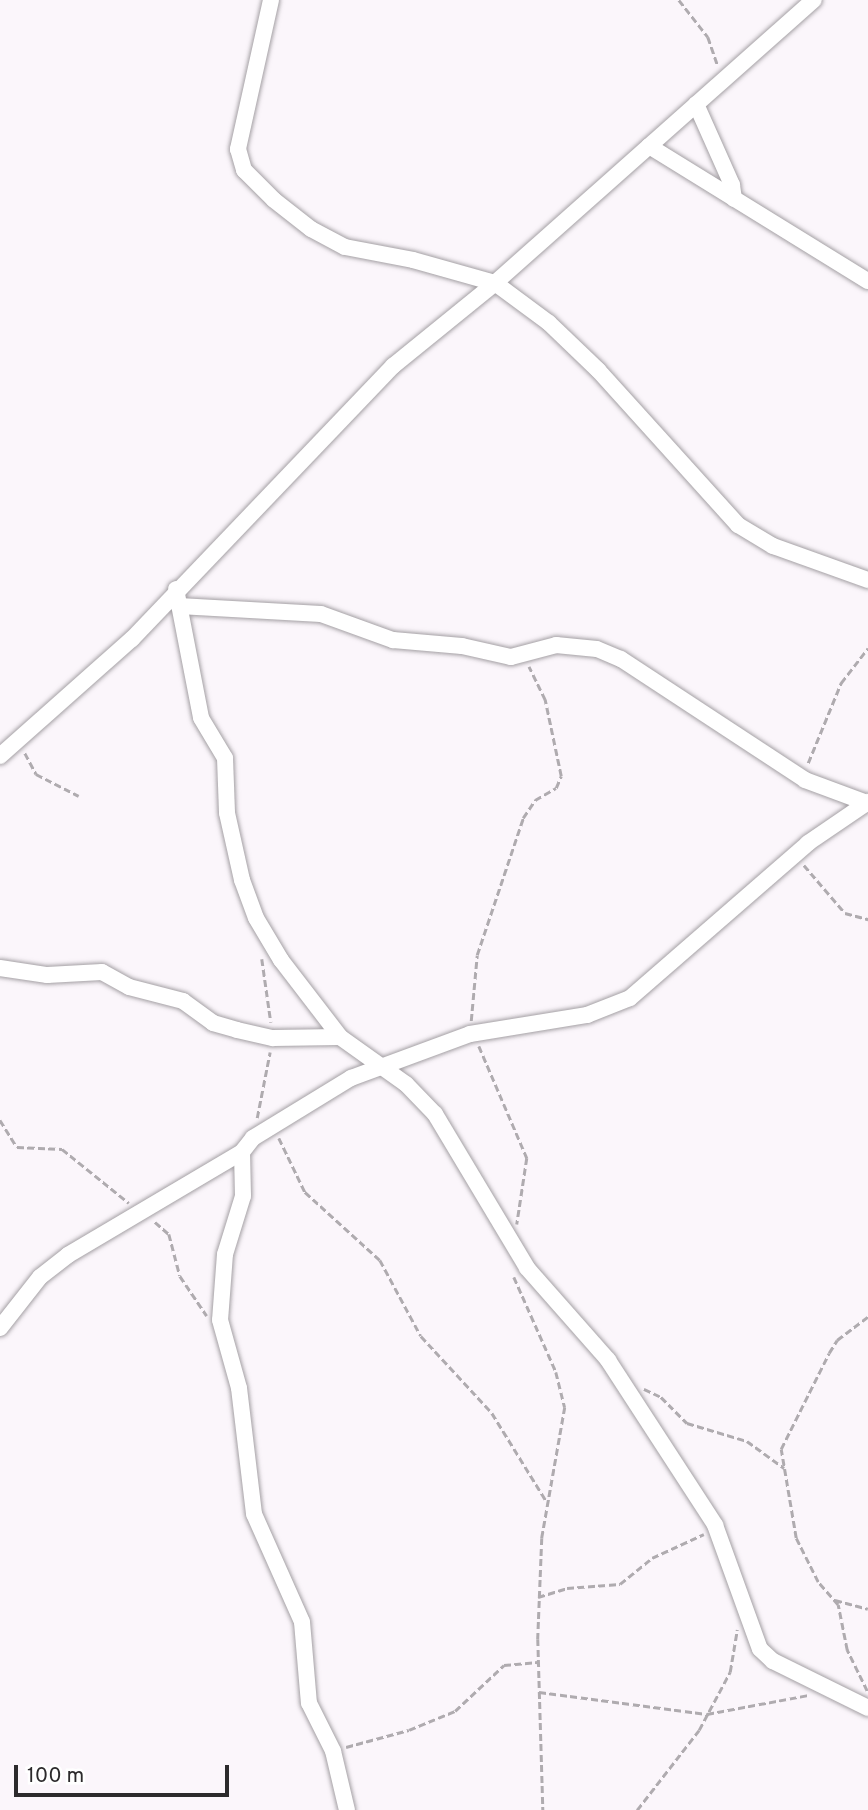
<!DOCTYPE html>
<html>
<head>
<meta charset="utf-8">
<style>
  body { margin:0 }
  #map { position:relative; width:868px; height:1810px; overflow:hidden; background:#fbf6fb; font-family:Overpass,sans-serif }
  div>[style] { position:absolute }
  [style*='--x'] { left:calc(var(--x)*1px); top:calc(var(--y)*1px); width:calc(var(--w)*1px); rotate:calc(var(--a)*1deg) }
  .path>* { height:2.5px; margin-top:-1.25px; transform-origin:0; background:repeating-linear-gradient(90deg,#afabaf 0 7px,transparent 0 10.5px) }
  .roads { filter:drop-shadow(0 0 2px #a4a0a4) drop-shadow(0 0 2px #a4a0a4) }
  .minor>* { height:16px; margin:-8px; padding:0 8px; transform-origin:8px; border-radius:8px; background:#fff }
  span { translate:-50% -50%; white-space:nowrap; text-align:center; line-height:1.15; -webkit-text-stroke:7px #fff; paint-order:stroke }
  .scale { position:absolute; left:14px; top:1765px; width:215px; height:32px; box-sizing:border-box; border:4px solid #2c2a2c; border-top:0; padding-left:9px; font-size:21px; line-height:24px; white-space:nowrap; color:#2c2a2c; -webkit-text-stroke:5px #fff; paint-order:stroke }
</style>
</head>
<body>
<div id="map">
  <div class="path">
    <div style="--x:679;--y:0;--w:47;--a:51.9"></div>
    <div style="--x:708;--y:37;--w:31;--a:71"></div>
    <div style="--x:25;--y:753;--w:24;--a:62"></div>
    <div style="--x:36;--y:774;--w:48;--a:27.1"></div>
    <div style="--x:808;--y:763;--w:87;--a:-67.6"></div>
    <div style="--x:841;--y:683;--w:44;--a:-52.4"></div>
    <div style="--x:804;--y:865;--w:63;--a:49.5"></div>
    <div style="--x:845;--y:913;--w:24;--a:15"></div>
    <div style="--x:262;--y:959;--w:64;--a:81.9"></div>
    <div style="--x:471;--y:1021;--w:66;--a:-84.8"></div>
    <div style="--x:477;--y:955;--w:145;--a:-71.4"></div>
    <div style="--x:523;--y:818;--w:22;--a:-56"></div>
    <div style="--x:535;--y:800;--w:24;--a:-30"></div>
    <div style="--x:556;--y:788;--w:13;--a:-67"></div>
    <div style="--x:561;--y:776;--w:78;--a:-101.9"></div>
    <div style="--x:545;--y:700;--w:37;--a:-116"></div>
    <div style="--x:479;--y:1046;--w:122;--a:66.8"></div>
    <div style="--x:527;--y:1158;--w:67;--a:98.6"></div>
    <div style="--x:257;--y:1118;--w:67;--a:-78.9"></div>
    <div style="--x:0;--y:1120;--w:32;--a:58"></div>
    <div style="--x:17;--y:1147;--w:45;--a:2.5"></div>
    <div style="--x:62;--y:1149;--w:86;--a:38.9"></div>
    <div style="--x:279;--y:1138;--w:60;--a:64.3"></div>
    <div style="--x:305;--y:1192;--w:101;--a:42.2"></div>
    <div style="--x:380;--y:1260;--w:86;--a:61.7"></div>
    <div style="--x:421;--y:1336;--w:105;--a:47.3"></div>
    <div style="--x:492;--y:1413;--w:105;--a:58.3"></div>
    <div style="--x:155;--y:1222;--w:18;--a:41"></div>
    <div style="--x:169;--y:1234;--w:43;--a:75.3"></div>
    <div style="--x:180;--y:1276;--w:48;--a:56"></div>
    <div style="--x:514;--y:1277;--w:104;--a:66.1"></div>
    <div style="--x:556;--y:1372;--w:36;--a:76"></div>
    <div style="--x:565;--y:1407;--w:133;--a:100"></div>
    <div style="--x:542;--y:1538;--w:101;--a:92.3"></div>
    <div style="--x:538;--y:1639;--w:171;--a:88.3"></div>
    <div style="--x:644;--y:1389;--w:19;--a:25"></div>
    <div style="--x:661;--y:1397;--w:37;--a:45"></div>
    <div style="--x:687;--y:1423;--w:63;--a:16.7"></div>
    <div style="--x:747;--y:1441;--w:46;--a:36.1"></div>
    <div style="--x:538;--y:1597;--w:30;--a:-17"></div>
    <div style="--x:567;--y:1588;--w:53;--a:-4.3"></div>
    <div style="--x:620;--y:1584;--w:41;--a:-39.1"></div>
    <div style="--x:652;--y:1558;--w:57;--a:-24.8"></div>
    <div style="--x:835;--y:1600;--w:34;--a:15"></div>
    <div style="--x:867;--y:1691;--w:46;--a:-116"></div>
    <div style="--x:847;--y:1650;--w:46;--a:-101.3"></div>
    <div style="--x:838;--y:1605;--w:30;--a:-131"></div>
    <div style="--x:818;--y:1582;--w:49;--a:-116.6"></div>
    <div style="--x:796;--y:1538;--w:90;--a:-99.6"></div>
    <div style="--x:781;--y:1449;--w:107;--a:-63.4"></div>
    <div style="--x:829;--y:1353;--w:15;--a:-58"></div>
    <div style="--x:837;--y:1340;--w:39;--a:-37"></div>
    <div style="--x:539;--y:1692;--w:169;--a:7.5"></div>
    <div style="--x:707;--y:1714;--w:104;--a:-10.6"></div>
    <div style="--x:346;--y:1747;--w:65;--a:-15.1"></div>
    <div style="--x:409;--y:1730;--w:50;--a:-22.4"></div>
    <div style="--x:455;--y:1711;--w:67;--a:-43.2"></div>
    <div style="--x:504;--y:1665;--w:34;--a:-5"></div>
    <div style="--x:637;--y:1810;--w:101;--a:-52.2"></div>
    <div style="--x:699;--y:1730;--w:66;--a:-61.9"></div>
    <div style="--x:730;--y:1672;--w:43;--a:-80.5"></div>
  </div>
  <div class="roads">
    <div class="minor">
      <div style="--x:271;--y:0;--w:153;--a:102.5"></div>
      <div style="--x:238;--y:149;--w:22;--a:74"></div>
      <div style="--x:244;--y:170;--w:42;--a:45"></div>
      <div style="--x:274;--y:200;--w:47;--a:38.1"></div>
      <div style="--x:311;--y:229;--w:38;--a:28"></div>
      <div style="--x:345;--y:247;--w:69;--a:10.8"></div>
      <div style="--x:413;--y:260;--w:85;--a:15.7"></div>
      <div style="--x:495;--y:283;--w:67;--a:36.5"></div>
      <div style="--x:549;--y:323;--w:68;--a:43.8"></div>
      <div style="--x:598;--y:370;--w:209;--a:47.9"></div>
      <div style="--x:738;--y:525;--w:41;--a:31"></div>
      <div style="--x:773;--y:546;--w:101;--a:19.7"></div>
      <div style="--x:696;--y:104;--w:89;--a:66"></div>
      <div style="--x:732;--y:185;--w:14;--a:82"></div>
      <div style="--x:649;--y:146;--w:257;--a:31.7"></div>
      <div style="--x:176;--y:589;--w:131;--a:79"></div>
      <div style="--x:201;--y:718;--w:47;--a:59"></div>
      <div style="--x:225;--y:758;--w:55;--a:87.9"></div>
      <div style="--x:227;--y:813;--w:69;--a:77.4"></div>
      <div style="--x:242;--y:880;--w:40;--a:69.8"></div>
      <div style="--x:256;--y:918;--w:49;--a:59.2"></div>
      <div style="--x:281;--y:960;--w:97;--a:52.5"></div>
      <div style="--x:340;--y:1037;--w:81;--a:35.5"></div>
      <div style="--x:406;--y:1084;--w:42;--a:46"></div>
      <div style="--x:435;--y:1114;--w:179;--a:59.1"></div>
      <div style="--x:527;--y:1268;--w:123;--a:48.6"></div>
      <div style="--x:608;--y:1360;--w:197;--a:57"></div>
      <div style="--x:715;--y:1525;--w:132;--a:70.1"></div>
      <div style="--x:760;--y:1649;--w:18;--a:43"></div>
      <div style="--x:773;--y:1661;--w:106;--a:26.3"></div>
      <div style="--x:179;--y:606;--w:142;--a:3.2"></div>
      <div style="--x:321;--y:614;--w:77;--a:19.9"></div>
      <div style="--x:393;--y:640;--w:69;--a:5"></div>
      <div style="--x:462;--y:646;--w:50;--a:12.7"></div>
      <div style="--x:511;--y:657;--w:47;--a:-14.9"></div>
      <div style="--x:556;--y:645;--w:41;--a:5.6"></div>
      <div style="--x:597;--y:649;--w:26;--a:23"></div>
      <div style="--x:621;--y:659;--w:220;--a:33.3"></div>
      <div style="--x:805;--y:780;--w:66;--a:20.4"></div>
      <div style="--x:0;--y:756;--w:176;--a:-41.6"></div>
      <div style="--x:132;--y:639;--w:378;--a:-46.3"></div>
      <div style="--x:393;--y:366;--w:132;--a:-39.1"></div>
      <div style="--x:495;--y:283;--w:426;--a:-41.6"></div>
      <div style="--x:0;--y:968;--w:48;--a:8.5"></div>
      <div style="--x:47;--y:975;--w:55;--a:-3.1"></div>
      <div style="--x:102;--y:972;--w:31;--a:29"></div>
      <div style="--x:129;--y:987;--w:56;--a:14.5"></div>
      <div style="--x:183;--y:1001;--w:37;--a:36"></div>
      <div style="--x:213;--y:1023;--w:25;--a:16"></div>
      <div style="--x:237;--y:1030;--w:37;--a:13"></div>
      <div style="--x:273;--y:1038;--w:67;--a:-0.9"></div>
      <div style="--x:242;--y:1152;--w:44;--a:88.7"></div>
      <div style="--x:243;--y:1196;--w:61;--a:107.2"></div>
      <div style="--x:225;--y:1254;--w:66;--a:94.3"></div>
      <div style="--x:220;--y:1320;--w:71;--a:74.4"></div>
      <div style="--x:239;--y:1388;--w:127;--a:83.2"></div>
      <div style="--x:254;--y:1514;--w:118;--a:66"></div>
      <div style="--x:302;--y:1622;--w:81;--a:85.1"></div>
      <div style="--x:309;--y:1703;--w:54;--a:63.4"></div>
      <div style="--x:333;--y:1751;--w:61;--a:76.7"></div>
      <div style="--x:0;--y:1328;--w:65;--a:-51.9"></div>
      <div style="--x:40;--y:1277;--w:36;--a:-38"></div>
      <div style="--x:68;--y:1255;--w:202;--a:-30.6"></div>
      <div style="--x:242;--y:1152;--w:18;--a:-52"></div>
      <div style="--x:253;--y:1138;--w:115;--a:-31.5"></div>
      <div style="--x:351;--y:1078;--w:127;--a:-20.3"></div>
      <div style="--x:470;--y:1034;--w:119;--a:-9.2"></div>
      <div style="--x:587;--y:1015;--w:46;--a:-21.6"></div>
      <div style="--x:630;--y:998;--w:236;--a:-41"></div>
      <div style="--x:808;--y:843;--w:73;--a:-34.3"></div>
    </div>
  </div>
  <div class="scale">100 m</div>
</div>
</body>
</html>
